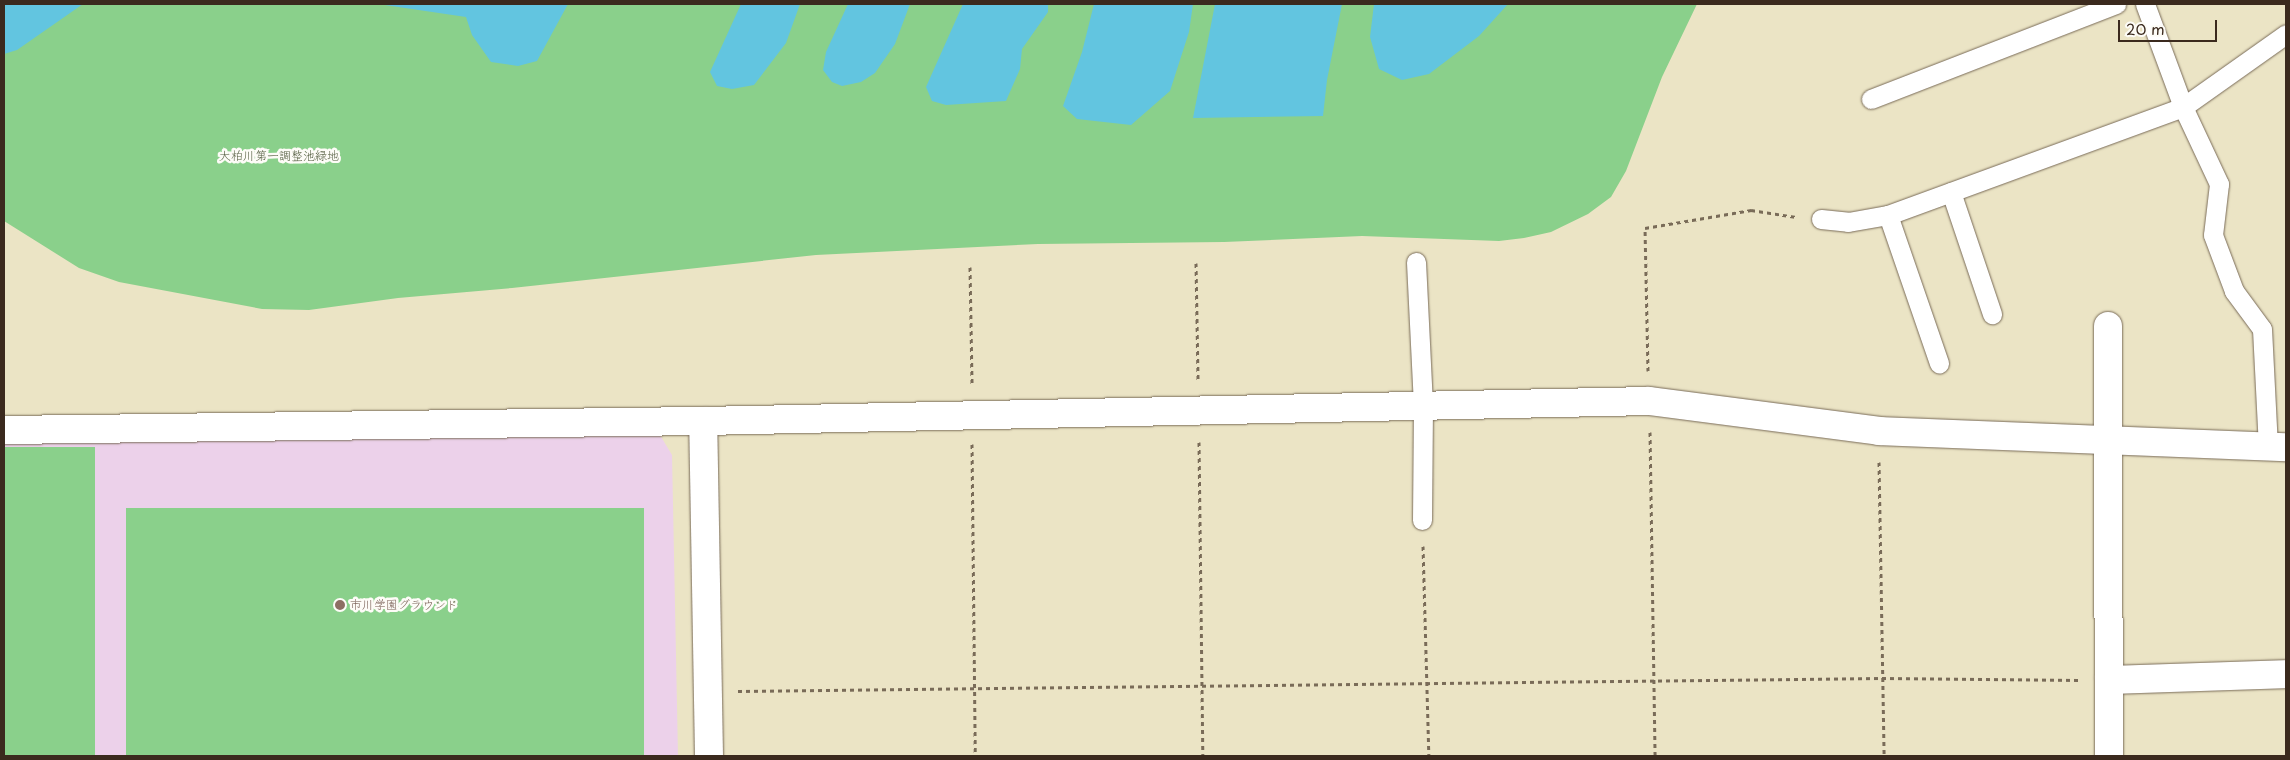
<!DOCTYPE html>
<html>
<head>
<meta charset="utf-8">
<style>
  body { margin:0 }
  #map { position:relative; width:2290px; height:760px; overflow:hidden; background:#ebe4c5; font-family:"Playpen Sans","Klee One",sans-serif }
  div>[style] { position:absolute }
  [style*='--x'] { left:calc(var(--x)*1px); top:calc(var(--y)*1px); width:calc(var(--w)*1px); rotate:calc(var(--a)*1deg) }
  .built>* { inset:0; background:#ecd1ea }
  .green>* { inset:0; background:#8ad08b; transform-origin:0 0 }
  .water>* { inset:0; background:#62c5e0 }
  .path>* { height:3px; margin-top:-1.5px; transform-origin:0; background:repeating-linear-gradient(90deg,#796b58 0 4px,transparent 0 8px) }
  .roads { filter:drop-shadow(0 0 1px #796b58) drop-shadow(0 0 1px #796b58) }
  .lane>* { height:19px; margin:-9.5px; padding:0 9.5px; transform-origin:9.5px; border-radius:9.5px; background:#fff }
  .street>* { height:28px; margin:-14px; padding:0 14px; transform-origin:14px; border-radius:14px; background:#fff }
  .dots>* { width:14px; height:14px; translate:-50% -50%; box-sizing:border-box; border:2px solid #fdfcf7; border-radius:50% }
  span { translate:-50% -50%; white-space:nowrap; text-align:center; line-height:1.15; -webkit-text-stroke:5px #fdfcf7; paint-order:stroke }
  .park-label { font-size:12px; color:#535c3f }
  .education-label { font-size:12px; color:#785e54 }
  .left { translate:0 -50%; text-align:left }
  .frame { position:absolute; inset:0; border:5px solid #3b2a1e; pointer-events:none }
  .scale { position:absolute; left:2118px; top:20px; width:99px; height:22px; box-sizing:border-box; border:2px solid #3b2a1e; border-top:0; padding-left:6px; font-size:15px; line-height:18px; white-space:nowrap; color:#3b2a1e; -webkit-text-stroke:4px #fdfcf7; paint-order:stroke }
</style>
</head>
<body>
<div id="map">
  <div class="built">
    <div style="clip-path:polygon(660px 435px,672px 455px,678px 756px,4px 756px,4px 441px)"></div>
  </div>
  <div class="green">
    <div style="clip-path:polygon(4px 4px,1697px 4px,1662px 77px,1626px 171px,1611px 197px,1588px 214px,1551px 232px,1524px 238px,1499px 241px,1362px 236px,1224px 242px,1038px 244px,816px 255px,512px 288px,398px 298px,309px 310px,262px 309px,119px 282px,79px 268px,4px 221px)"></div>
    <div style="left:4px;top:447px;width:91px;height:309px"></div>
    <div style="left:644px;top:508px;width:248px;height:518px;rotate:90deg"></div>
  </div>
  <div class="water">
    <div style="clip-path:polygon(4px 4px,83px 4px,17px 50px,4px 54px)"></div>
    <div style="clip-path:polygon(378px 4px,568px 4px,537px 61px,518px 66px,491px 62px,472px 35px,466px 17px)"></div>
    <div style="clip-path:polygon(741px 4px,800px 4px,786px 43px,754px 85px,732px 89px,717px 86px,710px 72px)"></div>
    <div style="clip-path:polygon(848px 4px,910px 4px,895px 44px,875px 73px,861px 82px,842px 86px,832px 82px,823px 70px,826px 52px)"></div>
    <div style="clip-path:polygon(963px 4px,1048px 4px,1048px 12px,1022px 49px,1020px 69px,1006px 101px,946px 105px,932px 101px,926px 87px)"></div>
    <div style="clip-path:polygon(1094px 4px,1193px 4px,1189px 32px,1170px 91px,1131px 125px,1077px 119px,1063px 106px,1082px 52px)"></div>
    <div style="clip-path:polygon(1215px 4px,1342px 4px,1327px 80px,1323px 116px,1193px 118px)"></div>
    <div style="clip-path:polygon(1374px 4px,1508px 4px,1479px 36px,1429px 74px,1402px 80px,1379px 69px,1370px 37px)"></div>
  </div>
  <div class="path">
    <div style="--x:1196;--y:263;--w:117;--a:89"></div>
    <div style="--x:970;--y:267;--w:119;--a:89"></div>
    <div style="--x:1648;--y:371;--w:143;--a:-91.2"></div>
    <div style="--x:1645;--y:228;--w:108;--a:-9.6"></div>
    <div style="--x:1751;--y:210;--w:46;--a:8.8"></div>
    <div style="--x:1650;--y:432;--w:324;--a:89.1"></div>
    <div style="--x:1199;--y:442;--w:314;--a:89.3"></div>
    <div style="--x:972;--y:444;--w:312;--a:89.4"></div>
    <div style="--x:1879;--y:462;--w:294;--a:89"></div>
    <div style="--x:1423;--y:546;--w:210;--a:88.4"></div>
    <div style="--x:738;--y:691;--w:1144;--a:-0.65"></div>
    <div style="--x:1882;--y:678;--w:197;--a:0.6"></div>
  </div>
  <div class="roads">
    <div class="lane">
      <div style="--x:2145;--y:4;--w:110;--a:69.7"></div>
      <div style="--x:2183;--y:107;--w:85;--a:64.9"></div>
      <div style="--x:2219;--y:184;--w:51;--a:96.7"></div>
      <div style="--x:2213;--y:235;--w:60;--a:69.4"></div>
      <div style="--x:2234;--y:291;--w:47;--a:53.6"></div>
      <div style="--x:2262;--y:329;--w:118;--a:87.1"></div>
      <div style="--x:1871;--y:99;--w:263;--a:-21.2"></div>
      <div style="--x:1951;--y:192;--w:129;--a:71.4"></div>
      <div style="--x:1888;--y:215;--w:157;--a:71"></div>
      <div style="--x:1821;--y:219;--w:27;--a:6"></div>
      <div style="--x:1848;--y:222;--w:41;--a:-9.9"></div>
      <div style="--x:1888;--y:215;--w:314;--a:-20.1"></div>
      <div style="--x:2183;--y:107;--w:126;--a:-35.3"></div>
      <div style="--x:1416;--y:262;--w:144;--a:87.2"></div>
      <div style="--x:1423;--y:406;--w:114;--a:90.5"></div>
    </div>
    <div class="street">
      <div style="--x:2108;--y:326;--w:430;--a:89.9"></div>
      <div style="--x:4;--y:430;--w:699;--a:-0.74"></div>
      <div style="--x:2109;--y:680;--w:177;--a:-1.9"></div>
      <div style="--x:709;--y:756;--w:335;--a:-91"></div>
      <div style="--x:703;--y:421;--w:946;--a:-1.21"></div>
      <div style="--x:1649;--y:401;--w:232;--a:7.4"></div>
      <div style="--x:1879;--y:431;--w:407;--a:2.3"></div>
    </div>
  </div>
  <div class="dots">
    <div style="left:340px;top:605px;background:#8d6e63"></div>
  </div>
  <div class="park-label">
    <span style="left:279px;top:156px">大柏川第一調整池緑地</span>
  </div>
  <div class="education-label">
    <span class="left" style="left:350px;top:605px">市川学園グラウンド</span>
  </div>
  <div class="frame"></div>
  <div class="scale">20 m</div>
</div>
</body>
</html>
